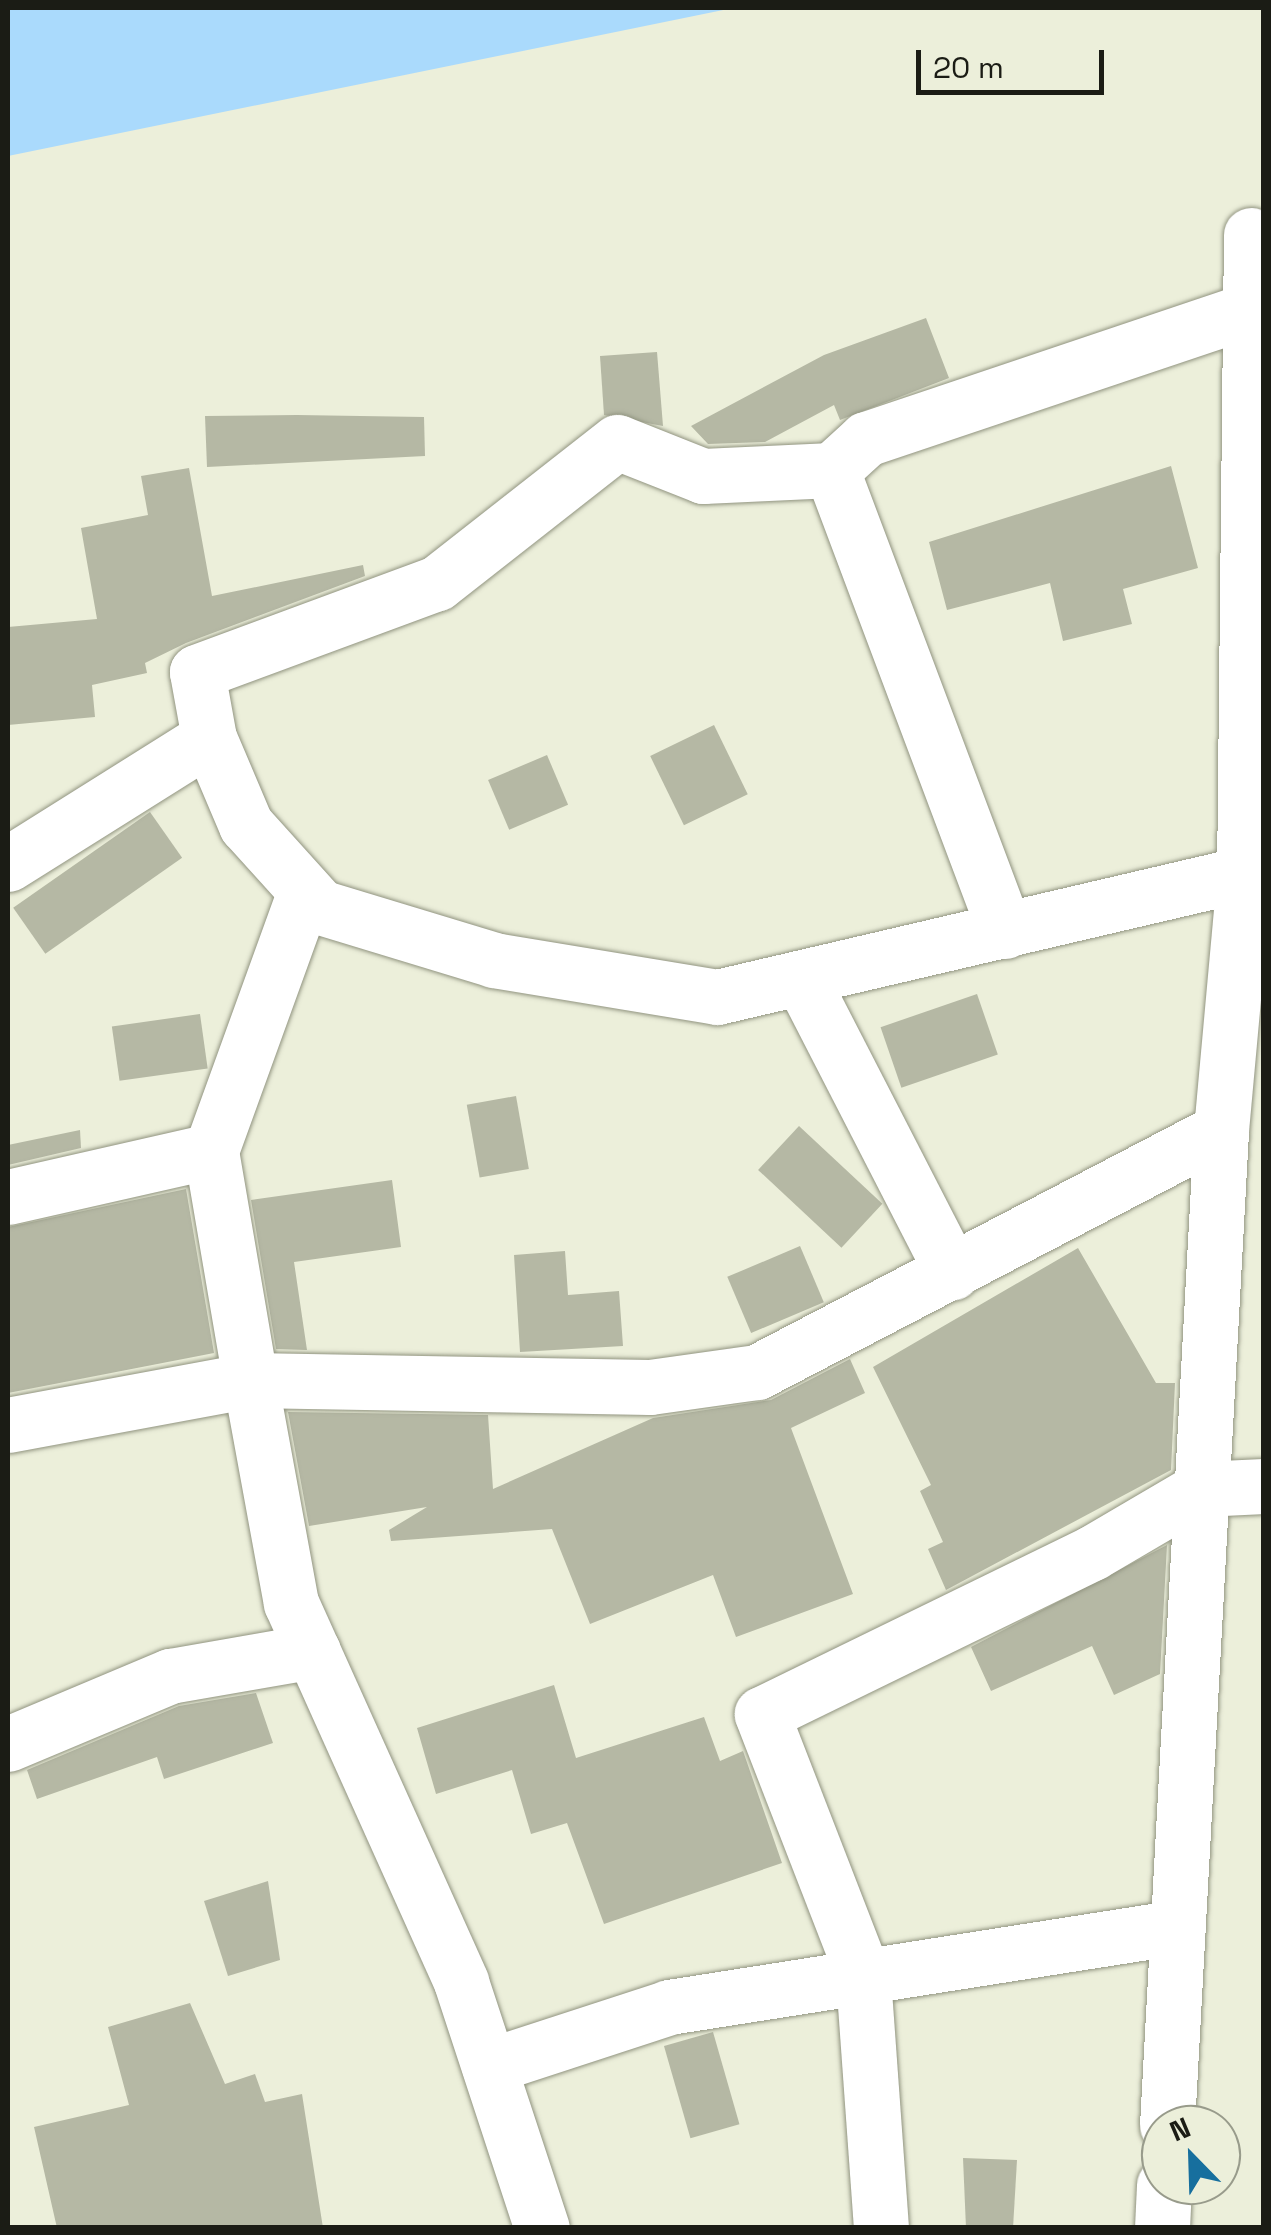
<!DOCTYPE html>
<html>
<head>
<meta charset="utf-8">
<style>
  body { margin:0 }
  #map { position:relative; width:1271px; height:2235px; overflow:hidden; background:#ecefda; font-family:"Space Grotesk",sans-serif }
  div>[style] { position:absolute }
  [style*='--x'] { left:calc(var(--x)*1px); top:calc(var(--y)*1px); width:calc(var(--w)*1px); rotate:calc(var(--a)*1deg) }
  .water>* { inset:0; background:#aadafc }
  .building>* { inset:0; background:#b5b8a4; transform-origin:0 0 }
  .roads { filter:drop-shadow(0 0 2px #919480) drop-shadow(0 0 2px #919480) }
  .minor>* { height:55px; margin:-27.5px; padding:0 27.5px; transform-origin:27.5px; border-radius:27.5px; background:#fff }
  span { translate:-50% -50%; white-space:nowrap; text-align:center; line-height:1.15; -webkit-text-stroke:10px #ecefda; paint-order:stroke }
  .frame { position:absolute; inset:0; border:10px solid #1b1c15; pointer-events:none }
  .north { position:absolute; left:1141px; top:2105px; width:100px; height:100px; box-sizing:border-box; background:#ecefda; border:2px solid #989b8b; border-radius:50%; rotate:337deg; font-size:28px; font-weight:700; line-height:40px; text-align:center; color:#1b1c15 }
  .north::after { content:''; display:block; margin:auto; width:35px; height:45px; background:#176f9e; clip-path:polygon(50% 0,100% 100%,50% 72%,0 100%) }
  .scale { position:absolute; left:916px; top:50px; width:188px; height:45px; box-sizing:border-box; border:5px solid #1b1c15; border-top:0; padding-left:12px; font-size:30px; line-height:35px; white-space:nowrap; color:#1b1c15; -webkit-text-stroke:8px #ecefda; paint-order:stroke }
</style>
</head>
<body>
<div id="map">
  <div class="water">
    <div style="clip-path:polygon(8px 8px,733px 8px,8px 156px)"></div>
  </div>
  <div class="building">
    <div style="clip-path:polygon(926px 318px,949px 378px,840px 420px,834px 405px,765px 442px,708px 444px,691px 426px,824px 355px)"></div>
    <div style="clip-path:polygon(657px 352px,663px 426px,604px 415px,600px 356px)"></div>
    <div style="clip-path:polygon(297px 415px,424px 417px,425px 456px,207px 467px,205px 416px)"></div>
    <div style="clip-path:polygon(1171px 466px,1198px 568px,1123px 589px,1132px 624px,1063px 641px,1050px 583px,947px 610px,929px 542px)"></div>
    <div style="clip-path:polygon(189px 468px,212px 596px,363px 565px,365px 576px,186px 643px,145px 663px,147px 673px,92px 685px,95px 717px,8px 725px,8px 627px,97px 619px,81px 528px,148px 515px,141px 476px)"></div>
    <div style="left:714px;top:725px;width:77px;height:71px;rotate:64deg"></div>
    <div style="left:547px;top:755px;width:54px;height:64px;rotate:67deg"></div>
    <div style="left:150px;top:812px;width:56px;height:167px;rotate:55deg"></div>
    <div style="left:977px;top:994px;width:64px;height:102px;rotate:71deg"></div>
    <div style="left:200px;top:1014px;width:55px;height:89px;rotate:82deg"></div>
    <div style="left:516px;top:1096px;width:74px;height:50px;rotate:80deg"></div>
    <div style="left:799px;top:1126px;width:114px;height:60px;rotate:43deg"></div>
    <div style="clip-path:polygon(80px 1130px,81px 1148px,8px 1165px,8px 1145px)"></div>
    <div style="clip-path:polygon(392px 1180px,401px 1247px,294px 1262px,307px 1350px,276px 1349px,251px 1200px)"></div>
    <div style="clip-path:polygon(186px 1189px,214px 1353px,8px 1393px,8px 1227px)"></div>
    <div style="left:800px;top:1246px;width:61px;height:79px;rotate:67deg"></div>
    <div style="clip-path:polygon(1078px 1248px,1156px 1383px,1175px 1383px,1171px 1470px,946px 1590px,928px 1549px,943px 1542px,920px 1491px,931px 1485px,873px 1367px)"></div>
    <div style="clip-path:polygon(565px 1251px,568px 1295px,619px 1291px,623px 1346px,520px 1352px,514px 1255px)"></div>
    <div style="clip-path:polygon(850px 1359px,865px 1393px,791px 1428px,853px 1594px,736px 1637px,713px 1575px,590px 1624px,552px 1529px,391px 1541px,389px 1530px,427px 1507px,309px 1526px,288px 1412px,488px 1415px,493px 1489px,653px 1418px,771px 1400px)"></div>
    <div style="clip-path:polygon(1167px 1545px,1160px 1674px,1114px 1695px,1092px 1646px,991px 1691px,971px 1647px)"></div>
    <div style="clip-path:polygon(554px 1685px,576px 1758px,704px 1717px,720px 1761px,743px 1751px,782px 1863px,604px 1924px,567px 1823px,531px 1834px,512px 1770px,436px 1794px,417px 1728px)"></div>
    <div style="clip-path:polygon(256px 1693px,273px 1743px,164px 1779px,157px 1757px,37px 1799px,27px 1770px,179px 1706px)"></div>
    <div style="clip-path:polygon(268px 1881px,280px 1960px,228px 1976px,204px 1901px)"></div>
    <div style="clip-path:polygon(190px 2003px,225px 2084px,255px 2074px,265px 2102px,302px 2094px,323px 2228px,57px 2228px,34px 2127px,129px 2105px,108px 2027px)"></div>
    <div style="left:713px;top:2032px;width:96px;height:51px;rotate:74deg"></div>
    <div style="clip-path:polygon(963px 2158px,1017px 2160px,1013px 2228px,966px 2228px)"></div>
  </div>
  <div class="roads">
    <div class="minor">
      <div style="--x:832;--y:470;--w:129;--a:177.3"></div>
      <div style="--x:703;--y:476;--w:92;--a:-158.4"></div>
      <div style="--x:617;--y:442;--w:229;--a:141.9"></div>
      <div style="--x:437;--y:583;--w:256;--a:159.7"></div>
      <div style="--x:197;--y:672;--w:67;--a:79.7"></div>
      <div style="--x:209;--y:738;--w:95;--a:67"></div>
      <div style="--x:246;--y:825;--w:110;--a:47.9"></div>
      <div style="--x:320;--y:907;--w:182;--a:16.9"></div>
      <div style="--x:494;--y:960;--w:226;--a:9.4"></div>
      <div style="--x:717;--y:997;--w:562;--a:-13.17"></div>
      <div style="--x:8;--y:864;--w:237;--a:-32.1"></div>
      <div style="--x:305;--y:891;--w:276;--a:109.9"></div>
      <div style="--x:211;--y:1151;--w:232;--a:80.3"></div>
      <div style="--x:250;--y:1380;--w:227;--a:79.6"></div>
      <div style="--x:291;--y:1603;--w:415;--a:65.8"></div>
      <div style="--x:461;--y:1982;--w:259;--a:71.8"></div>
      <div style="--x:1005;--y:931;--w:492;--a:-110.6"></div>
      <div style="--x:832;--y:470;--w:46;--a:-42.4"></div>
      <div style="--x:866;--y:439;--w:408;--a:-18.6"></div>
      <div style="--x:801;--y:978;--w:331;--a:62.8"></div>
      <div style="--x:8;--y:1197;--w:208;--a:-12.8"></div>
      <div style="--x:8;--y:1425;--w:246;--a:-10.5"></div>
      <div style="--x:250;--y:1380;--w:400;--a:1"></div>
      <div style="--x:650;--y:1387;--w:108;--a:-8"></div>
      <div style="--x:757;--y:1372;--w:523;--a:-27.54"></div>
      <div style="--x:8;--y:1744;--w:176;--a:-22.8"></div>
      <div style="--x:170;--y:1676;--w:145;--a:-9.9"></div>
      <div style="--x:489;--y:2066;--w:189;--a:-18.1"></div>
      <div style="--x:669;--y:2007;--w:515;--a:-8.93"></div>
      <div style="--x:1167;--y:2125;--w:996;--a:-86.89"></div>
      <div style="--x:1221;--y:1130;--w:253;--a:-84.8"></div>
      <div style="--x:1244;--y:878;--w:643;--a:-89.38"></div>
      <div style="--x:881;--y:2228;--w:254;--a:-94.1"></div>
      <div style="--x:863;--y:1975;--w:280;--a:-111.2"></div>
      <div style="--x:762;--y:1714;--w:367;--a:-26"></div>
      <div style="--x:1092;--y:1553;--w:126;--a:-30.4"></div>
      <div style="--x:1201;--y:1489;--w:63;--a:-2.7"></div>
      <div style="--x:1162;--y:2228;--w:43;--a:-87.3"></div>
    </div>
  </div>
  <div class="frame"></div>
  <div class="north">N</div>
  <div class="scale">20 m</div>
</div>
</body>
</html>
